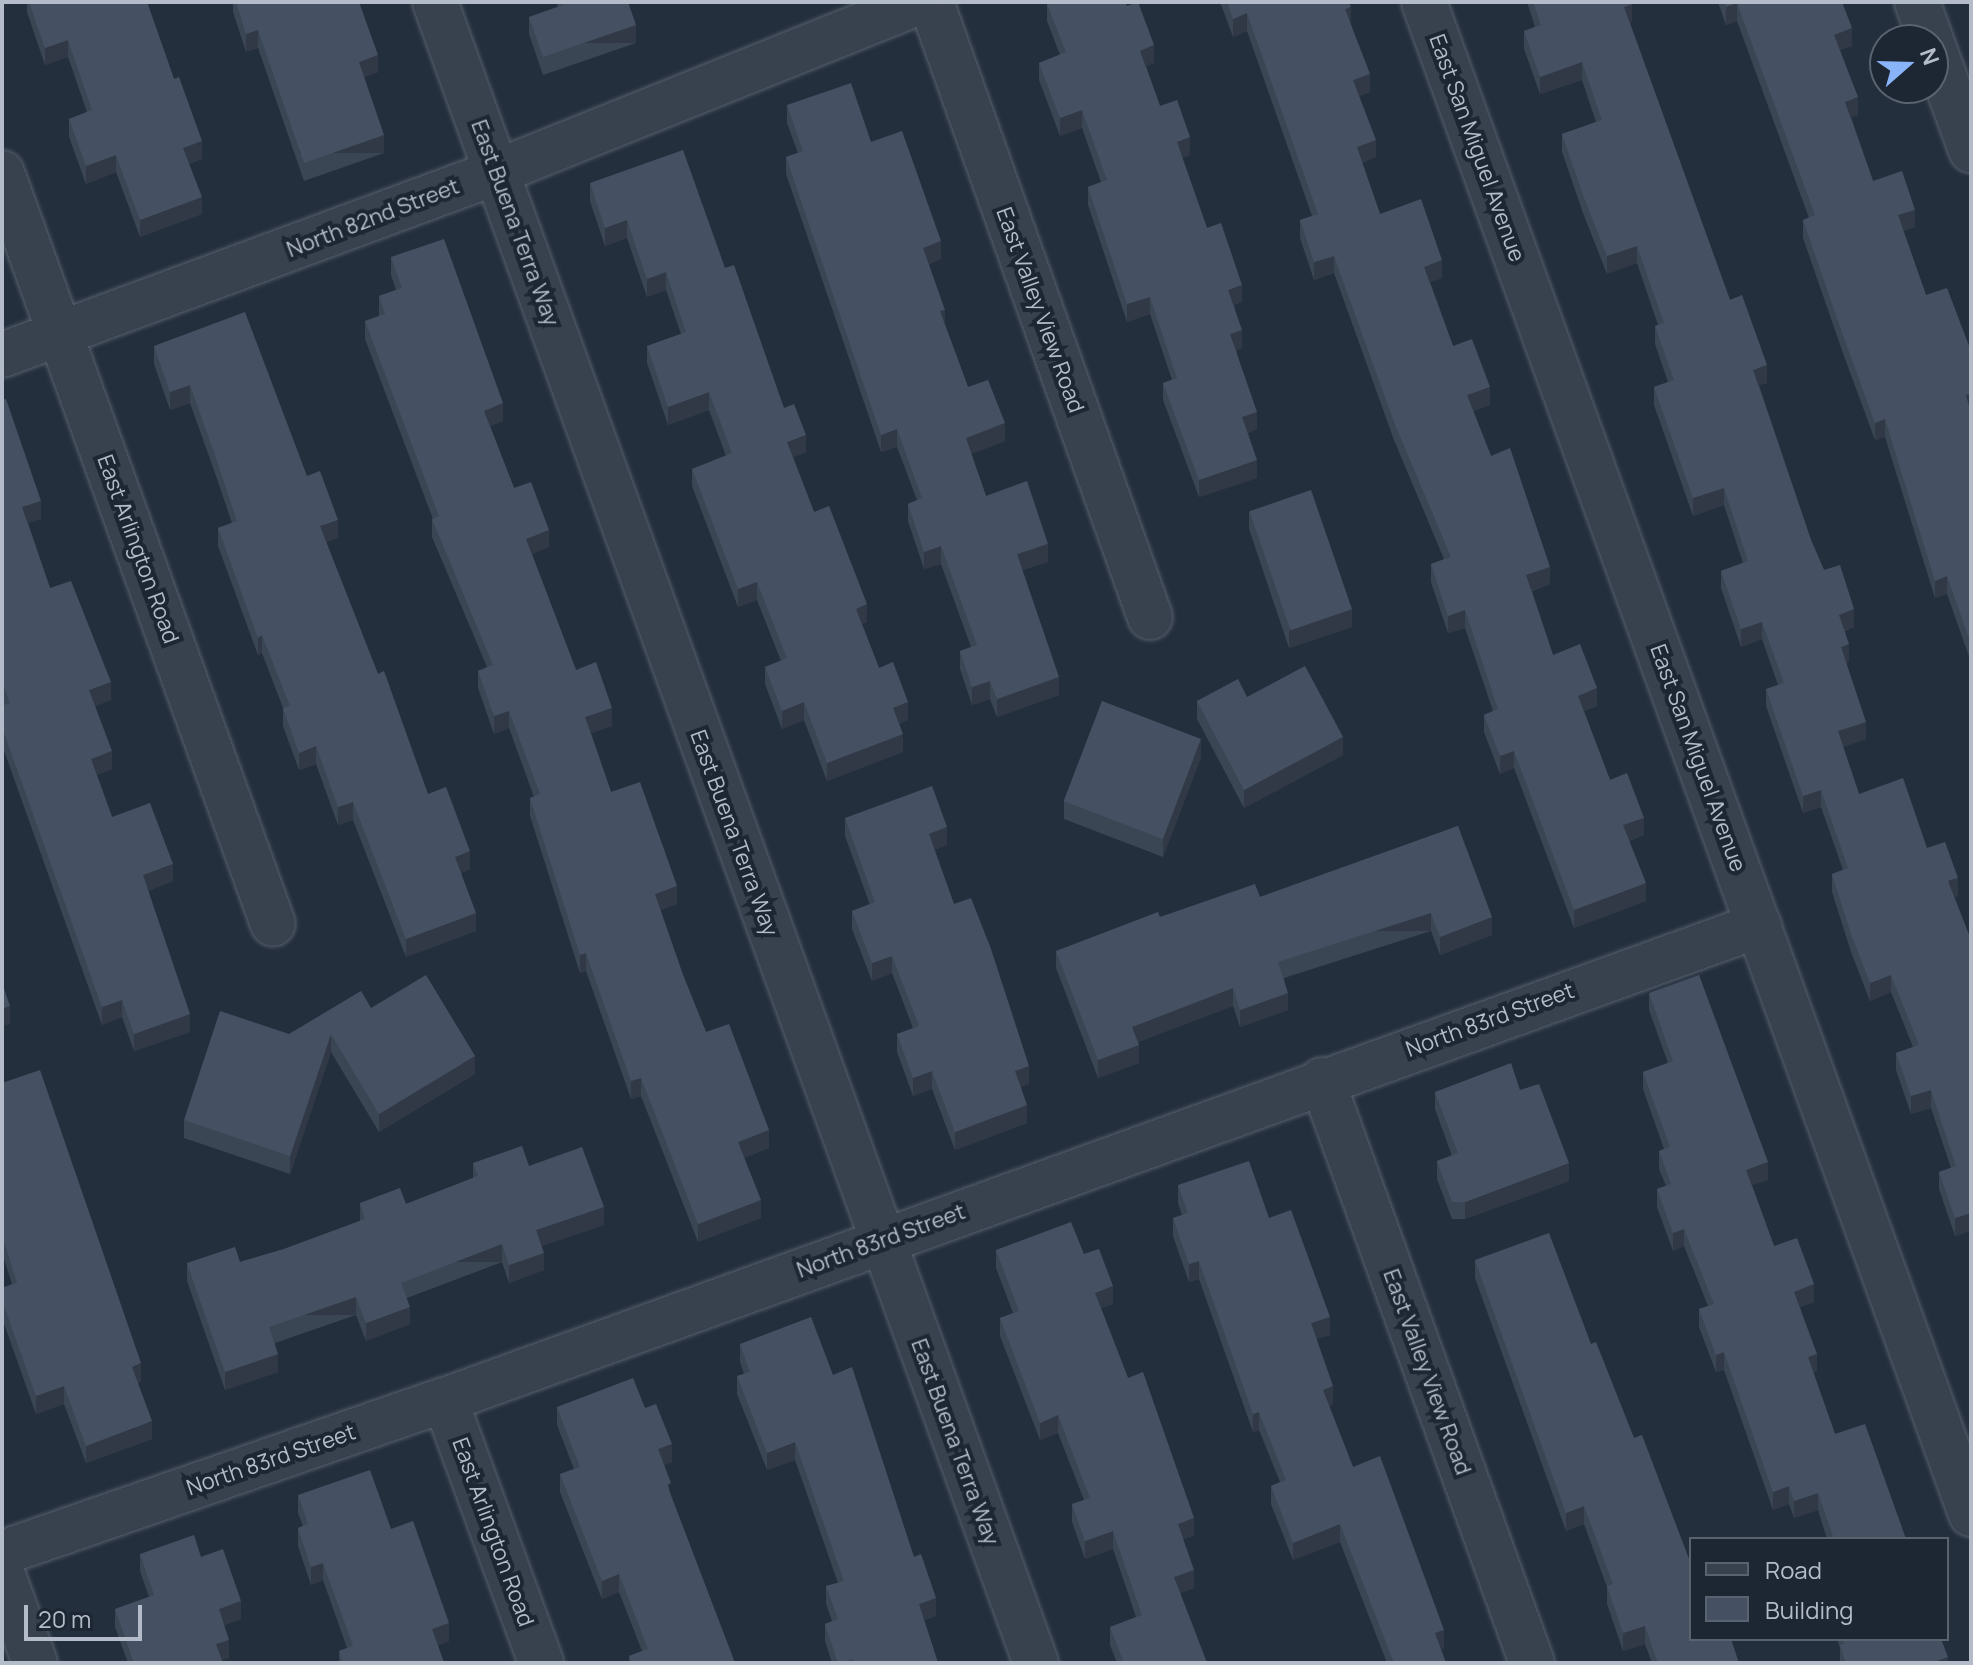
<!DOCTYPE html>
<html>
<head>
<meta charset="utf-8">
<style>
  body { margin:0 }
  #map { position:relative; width:1973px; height:1665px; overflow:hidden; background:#242f3e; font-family:Manrope,sans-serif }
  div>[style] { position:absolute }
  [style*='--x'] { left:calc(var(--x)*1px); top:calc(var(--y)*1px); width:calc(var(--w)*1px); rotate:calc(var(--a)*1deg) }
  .roads { filter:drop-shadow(0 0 2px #565f6c) drop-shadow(0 0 2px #565f6c) }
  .minor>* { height:44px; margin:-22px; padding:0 22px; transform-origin:22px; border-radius:22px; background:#38414e }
  .wall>* { inset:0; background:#3b4654 }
  .shaded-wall>* { inset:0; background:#303945; transform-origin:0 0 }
  .building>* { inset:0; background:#455162; transform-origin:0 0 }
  span { translate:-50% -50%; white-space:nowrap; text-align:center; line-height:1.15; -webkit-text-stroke:8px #1d2633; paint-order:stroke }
  .street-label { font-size:22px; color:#b4bcc9 }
  .frame { position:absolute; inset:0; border:4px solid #b4bcc9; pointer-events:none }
  .legend { position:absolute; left:1689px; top:1537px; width:260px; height:104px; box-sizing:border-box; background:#1d2633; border:2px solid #59626f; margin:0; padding:10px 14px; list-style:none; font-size:24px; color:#b4bcc9 }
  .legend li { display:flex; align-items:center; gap:16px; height:40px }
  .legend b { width:40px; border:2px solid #59626f }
  .north { position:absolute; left:1869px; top:24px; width:80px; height:80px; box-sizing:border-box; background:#1d2633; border:2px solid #59626f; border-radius:50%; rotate:70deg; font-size:22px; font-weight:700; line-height:32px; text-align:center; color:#b4bcc9 }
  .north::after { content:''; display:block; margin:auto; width:28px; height:36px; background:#8ab4f8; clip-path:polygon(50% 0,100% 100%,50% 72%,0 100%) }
  .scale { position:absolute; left:24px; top:1605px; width:118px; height:36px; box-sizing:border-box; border:4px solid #b4bcc9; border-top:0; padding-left:10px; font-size:24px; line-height:28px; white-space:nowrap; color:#b4bcc9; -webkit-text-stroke:6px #1d2633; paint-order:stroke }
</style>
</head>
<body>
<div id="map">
  <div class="roads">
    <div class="minor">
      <div style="--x:435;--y:2;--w:1766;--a:70.11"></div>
      <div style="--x:931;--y:2;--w:653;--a:70.4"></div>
      <div style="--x:1424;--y:2;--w:1608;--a:70.11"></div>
      <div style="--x:1917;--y:2;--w:40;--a:69.8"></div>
      <div style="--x:1933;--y:46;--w:111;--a:69.9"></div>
      <div style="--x:2;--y:173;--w:798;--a:70.16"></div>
      <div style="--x:2;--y:355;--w:528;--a:-20.29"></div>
      <div style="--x:497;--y:172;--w:455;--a:-21.9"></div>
      <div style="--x:1322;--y:1080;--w:620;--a:70.19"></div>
      <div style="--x:445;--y:1400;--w:280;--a:69.9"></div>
      <div style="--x:2;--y:1553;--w:469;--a:-19.1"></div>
      <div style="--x:445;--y:1400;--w:1397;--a:-19.87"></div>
      <div style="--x:2;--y:1573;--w:96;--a:69.9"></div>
    </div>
  </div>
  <div class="wall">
    <div style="clip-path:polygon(27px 2px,147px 2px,202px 159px,189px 164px,202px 214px,140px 237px,116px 172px,86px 184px,69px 137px,69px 119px,87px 112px,68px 57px,45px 65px,27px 12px)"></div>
    <div style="clip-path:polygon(233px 2px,359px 2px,378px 72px,364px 77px,384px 153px,304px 181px,258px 48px,246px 52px,233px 12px)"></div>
    <div style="clip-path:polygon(556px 2px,628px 2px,636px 43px,543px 75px,529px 34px,529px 17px,558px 7px)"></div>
    <div style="clip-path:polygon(1220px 2px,1349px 2px,1351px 25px,1370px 92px,1359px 96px,1376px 157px,1362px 163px,1380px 214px,1442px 278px,1430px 282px,1453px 346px,1490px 405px,1473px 411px,1491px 456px,1550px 584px,1532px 591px,1553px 655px,1597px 706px,1584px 711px,1610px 780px,1644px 835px,1629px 841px,1646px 901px,1574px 928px,1514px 768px,1500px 774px,1484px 732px,1484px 715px,1493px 711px,1465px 628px,1448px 633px,1431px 582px,1431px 564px,1444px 559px,1394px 440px,1334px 273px,1314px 280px,1300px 238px,1300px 220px,1312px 216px,1247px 31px,1233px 37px)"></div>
    <div style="clip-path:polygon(1527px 2px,1631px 2px,1632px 22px,1630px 23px,1730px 300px,1767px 383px,1759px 385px,1811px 540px,1824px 570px,1854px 627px,1845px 631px,1849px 662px,1846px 663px,1866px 739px,1843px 747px,1859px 794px,1927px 848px,1958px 896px,1954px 897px,1971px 940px,1971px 1231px,1955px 1236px,1939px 1189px,1939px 1172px,1951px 1168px,1931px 1108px,1911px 1114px,1896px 1070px,1896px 1053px,1913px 1047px,1891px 992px,1870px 1001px,1851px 952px,1832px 892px,1832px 874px,1843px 870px,1821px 807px,1803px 813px,1766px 706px,1766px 689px,1778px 685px,1762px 639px,1741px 647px,1721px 588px,1721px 571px,1743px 563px,1724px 505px,1693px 516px,1654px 405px,1654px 387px,1668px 382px,1655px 344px,1655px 326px,1658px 325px,1637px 263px,1607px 274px,1583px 213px,1562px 152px,1562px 134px,1596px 122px,1582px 80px,1540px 94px,1524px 49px,1524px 31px,1535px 27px)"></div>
    <div style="clip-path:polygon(1718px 2px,1842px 2px,1852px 46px,1840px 50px,1858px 115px,1851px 117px,1873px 181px,1915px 227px,1903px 231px,1926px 295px,1971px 413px,1971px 662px,1947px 594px,1935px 598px,1885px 437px,1875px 440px,1844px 356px,1803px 238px,1803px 220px,1809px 218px,1737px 21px,1726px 25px)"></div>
    <div style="clip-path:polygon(1047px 4px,1154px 63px,1146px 66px,1160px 106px,1190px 155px,1182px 158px,1207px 228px,1242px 302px,1234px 305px,1242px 348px,1236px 350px,1257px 429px,1248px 433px,1257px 478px,1199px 497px,1163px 400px,1163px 383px,1172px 380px,1150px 314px,1127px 322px,1088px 205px,1088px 187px,1101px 182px,1082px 128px,1060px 136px,1039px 80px,1039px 63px,1060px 55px,1047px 21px)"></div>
    <div style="clip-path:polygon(787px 105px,871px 142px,941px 259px,929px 264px,945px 325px,968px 387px,1005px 441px,971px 454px,986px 496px,1048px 562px,1022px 570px,1059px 695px,997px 717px,990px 699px,972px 705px,960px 669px,960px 651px,971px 647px,941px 564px,924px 569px,908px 521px,908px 504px,917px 500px,897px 447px,881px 452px,786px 174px,786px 157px,798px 153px,787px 123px)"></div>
    <div style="clip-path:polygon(590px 183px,725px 268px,784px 408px,806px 452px,793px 457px,814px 512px,867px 622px,862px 624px,879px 668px,908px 720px,899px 724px,903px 752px,827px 781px,804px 720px,782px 729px,765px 684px,765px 667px,781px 661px,757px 600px,738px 607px,692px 486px,692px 469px,726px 456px,709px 410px,668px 425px,647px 363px,647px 346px,681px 334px,666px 290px,647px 297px,627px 238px,605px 246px,590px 201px)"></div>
    <div style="clip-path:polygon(391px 257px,503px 421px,490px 426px,514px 488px,549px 547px,532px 554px,576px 670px,612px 726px,591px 733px,611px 792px,677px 904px,660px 910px,683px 975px,706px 1032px,769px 1148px,744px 1158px,761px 1218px,698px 1242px,641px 1096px,631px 1099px,586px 971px,580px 973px,530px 816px,530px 798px,534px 797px,509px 728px,494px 734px,478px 688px,478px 671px,487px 667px,432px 537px,432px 519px,433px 519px,365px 339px,365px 321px,379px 316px,379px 296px,396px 290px,391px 275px)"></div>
    <div style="clip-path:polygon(154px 346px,307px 476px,338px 538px,326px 542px,378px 674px,428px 794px,470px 869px,461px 873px,476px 931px,406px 957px,353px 820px,338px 825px,316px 764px,299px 770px,283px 726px,283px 708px,262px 653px,258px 655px,218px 546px,218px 528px,232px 523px,216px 476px,190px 403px,170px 410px,154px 364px)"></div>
    <div style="clip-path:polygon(2px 400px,41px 519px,28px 523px,50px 588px,111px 700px,95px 706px,112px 769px,97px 775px,112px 817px,173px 881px,148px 891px,190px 1032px,134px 1051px,122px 1017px,102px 1025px,2px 745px,2px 706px,4px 706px,2px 700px)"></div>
    <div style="clip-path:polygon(1249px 511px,1352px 627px,1289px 648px,1249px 529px)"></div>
    <div style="clip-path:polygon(1247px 697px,1343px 755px,1244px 808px,1197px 719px,1197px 701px)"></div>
    <div style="clip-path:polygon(1201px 757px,1163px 857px,1064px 819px,1064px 801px)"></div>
    <div style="clip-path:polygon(845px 818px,947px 845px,934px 850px,954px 904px,1029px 1084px,1021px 1087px,1027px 1123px,955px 1150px,932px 1089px,913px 1096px,897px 1052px,897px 1034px,913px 1028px,892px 973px,872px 981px,852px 929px,852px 911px,870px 905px,845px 836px)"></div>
    <div style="clip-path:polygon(1458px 826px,1492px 935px,1440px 955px,1431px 931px,1284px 978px,1288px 1010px,1240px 1027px,1233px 1006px,1138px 1042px,1139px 1063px,1098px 1078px,1056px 968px,1056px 951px,1160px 917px,1260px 897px)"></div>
    <div style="clip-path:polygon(1649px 993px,1768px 1180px,1752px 1185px,1774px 1246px,1814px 1302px,1800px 1307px,1817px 1371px,1813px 1373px,1835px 1434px,1906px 1539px,1827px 1539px,1818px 1510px,1794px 1518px,1789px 1504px,1773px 1510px,1724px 1370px,1716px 1372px,1699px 1327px,1699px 1309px,1708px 1306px,1684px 1246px,1673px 1251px,1657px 1207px,1657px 1189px,1666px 1186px,1659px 1169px,1659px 1151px,1664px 1149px,1643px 1089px,1643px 1072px,1668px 1063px,1649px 1010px)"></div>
    <div style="clip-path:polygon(371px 1008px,475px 1074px,379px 1132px,331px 1052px,290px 1174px,184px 1138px,184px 1120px,289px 1034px)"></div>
    <div style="clip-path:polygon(2px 1083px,141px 1381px,138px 1383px,152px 1439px,86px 1463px,64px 1404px,36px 1414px,2px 1318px,2px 1288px,12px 1284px,2px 1253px)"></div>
    <div style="clip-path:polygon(1520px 1090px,1569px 1181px,1465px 1219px,1452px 1219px,1437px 1179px,1437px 1161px,1452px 1156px,1435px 1109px,1435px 1092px)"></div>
    <div style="clip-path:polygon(473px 1163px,529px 1166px,604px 1225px,541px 1246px,544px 1270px,509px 1283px,502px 1262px,407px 1298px,410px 1324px,366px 1341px,356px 1315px,275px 1343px,278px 1372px,225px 1390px,187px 1281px,187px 1263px,240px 1262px,284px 1249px,360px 1221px,360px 1203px,406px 1204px,473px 1178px)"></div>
    <div style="clip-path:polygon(1178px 1185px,1269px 1218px,1330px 1335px,1316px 1339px,1333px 1404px,1329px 1406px,1353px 1467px,1444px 1648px,1441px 1649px,1446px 1663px,1387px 1663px,1340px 1542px,1293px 1560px,1271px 1504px,1271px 1486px,1280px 1482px,1259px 1430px,1253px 1432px,1199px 1279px,1189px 1282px,1173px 1236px,1173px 1218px,1182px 1215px,1178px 1203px)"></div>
    <div style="clip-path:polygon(996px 1250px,1084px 1254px,1113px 1304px,1101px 1308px,1128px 1378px,1194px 1536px,1183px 1539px,1194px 1588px,1180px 1593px,1207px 1663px,1117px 1663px,1110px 1645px,1110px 1627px,1136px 1617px,1113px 1549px,1085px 1559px,1072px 1522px,1072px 1504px,1084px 1500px,1058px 1433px,1040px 1440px,1000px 1336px,1000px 1318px,1013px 1313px,996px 1268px)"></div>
    <div style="clip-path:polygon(1475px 1260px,1591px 1344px,1689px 1559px,1739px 1663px,1652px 1663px,1645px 1644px,1623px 1651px,1607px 1604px,1607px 1587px,1584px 1524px,1566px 1531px,1475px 1278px)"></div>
    <div style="clip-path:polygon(740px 1344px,833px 1375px,914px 1557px,936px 1616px,924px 1620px,938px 1663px,832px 1663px,825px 1641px,825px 1624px,832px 1621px,826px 1604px,826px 1586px,838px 1583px,795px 1460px,767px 1470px,737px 1394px,737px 1376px,744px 1374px,740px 1362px)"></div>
    <div style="clip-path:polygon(557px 1407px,645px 1408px,672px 1462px,664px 1465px,671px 1496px,735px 1663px,629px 1663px,629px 1656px,642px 1651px,619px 1592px,602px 1599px,560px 1492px,560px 1474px,574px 1469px,557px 1425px)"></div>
    <div style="clip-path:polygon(298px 1495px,391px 1529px,449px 1641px,438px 1645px,444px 1663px,339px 1663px,339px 1651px,347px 1648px,323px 1580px,311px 1585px,298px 1546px,298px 1528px,303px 1526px,298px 1513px)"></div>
    <div style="clip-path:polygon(140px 1554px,201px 1557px,241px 1619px,224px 1625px,229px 1658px,222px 1660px,223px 1663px,128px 1663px,115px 1627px,115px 1609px,149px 1597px,140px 1571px)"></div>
    <div style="clip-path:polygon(1837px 1639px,1941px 1639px,1948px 1663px,1840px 1663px,1840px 1648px)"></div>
  </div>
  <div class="shaded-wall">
    <div style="clip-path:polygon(1737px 3px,1737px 21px,1726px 25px,1726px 7px)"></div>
    <div style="clip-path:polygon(1632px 4px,1632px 22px,1624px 25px,1624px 7px)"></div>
    <div style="clip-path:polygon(1351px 7px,1351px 25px,1345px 9px)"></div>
    <div style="clip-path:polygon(1247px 13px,1247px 31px,1233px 37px,1233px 19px)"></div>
    <div style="left:636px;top:25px;width:18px;height:98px;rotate:90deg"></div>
    <div style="clip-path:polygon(1852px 28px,1852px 46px,1834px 52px,1834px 35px)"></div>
    <div style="clip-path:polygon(258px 30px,258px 48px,246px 52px,246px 34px)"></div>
    <div style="clip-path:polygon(68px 40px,68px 57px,45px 65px,45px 48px)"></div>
    <div style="clip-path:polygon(1154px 45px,1154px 63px,1140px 68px,1140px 51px)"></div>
    <div style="clip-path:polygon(378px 55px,378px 72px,359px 79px,359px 62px)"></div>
    <div style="clip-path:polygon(1582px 62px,1582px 80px,1540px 94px,1540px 77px)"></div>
    <div style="clip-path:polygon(1370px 74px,1370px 92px,1353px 98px,1353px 80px)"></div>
    <div style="clip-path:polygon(1858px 97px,1858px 115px,1845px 119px,1845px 102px)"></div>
    <div style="clip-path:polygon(1082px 110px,1082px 128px,1060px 136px,1060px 118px)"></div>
    <div style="left:384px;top:135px;width:18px;height:85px;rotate:90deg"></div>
    <div style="clip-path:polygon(1190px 137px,1190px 155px,1177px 160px,1177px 142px)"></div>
    <div style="clip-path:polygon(1376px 140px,1376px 157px,1357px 165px,1357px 147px)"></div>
    <div style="clip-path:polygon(202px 141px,202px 159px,183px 166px,183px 148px)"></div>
    <div style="clip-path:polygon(116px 155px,116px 172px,86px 184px,86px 166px)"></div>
    <div style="clip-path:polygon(202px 197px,202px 214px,140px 237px,140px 220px)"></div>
    <div style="clip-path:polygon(1915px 210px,1915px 227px,1898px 233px,1898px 215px)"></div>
    <div style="clip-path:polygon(627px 220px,627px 238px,605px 246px,605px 228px)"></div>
    <div style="clip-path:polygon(941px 241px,941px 259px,923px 266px,923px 248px)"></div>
    <div style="clip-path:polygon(1637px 246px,1637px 263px,1607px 274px,1607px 256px)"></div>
    <div style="clip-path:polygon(1334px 256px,1334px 273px,1314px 280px,1314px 262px)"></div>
    <div style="clip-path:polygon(1442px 260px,1442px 278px,1424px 284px,1424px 267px)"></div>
    <div style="clip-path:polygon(666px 272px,666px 290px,647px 297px,647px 279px)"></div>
    <div style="clip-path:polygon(1242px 285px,1242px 302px,1228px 307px,1228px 290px)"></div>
    <div style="clip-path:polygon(1150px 297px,1150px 314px,1127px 322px,1127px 304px)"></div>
    <div style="clip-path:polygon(945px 310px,945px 327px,940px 311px)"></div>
    <div style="clip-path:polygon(1242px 330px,1242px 348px,1230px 352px,1230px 334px)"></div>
    <div style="clip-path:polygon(1767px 365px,1767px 383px,1753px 387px,1753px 370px)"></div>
    <div style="clip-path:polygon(190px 385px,190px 403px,170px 410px,170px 392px)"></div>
    <div style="clip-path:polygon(1490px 387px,1490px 405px,1467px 413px,1467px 395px)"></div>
    <div style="clip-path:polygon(709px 392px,709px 410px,668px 425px,668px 407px)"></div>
    <div style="clip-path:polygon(1971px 394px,1971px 411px,1966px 395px)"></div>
    <div style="clip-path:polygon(503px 403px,503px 421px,484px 428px,484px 411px)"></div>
    <div style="clip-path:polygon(1257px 412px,1257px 429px,1242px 435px,1242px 417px)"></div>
    <div style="clip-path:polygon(1885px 419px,1885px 437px,1875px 440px,1875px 423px)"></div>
    <div style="clip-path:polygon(1005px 423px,1005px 441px,966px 456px,966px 438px)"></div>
    <div style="clip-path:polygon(897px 429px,897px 447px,881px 452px,881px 435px)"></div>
    <div style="clip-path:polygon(806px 435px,806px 452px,787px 460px,787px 442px)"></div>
    <div style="clip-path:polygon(1257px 460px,1257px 478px,1199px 497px,1199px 480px)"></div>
    <div style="clip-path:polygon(1724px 488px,1724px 505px,1693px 516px,1693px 498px)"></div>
    <div style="clip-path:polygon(41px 501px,41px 519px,22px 525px,22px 507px)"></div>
    <div style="clip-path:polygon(338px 520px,338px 538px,320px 544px,320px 526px)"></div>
    <div style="clip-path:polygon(549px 530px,549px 547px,526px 557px,526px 539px)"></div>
    <div style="clip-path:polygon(1048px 544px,1048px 562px,1017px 572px,1017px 554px)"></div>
    <div style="clip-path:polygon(941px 546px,941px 564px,924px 569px,924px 552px)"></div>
    <div style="clip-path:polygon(1550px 567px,1550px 584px,1526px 592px,1526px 575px)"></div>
    <div style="clip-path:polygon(1947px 576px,1947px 594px,1935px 598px,1935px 581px)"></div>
    <div style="clip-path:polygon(757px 582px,757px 600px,738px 607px,738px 589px)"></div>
    <div style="clip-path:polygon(867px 604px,867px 622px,856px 626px,856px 609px)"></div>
    <div style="clip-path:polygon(1352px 609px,1352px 627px,1289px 648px,1289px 630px)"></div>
    <div style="clip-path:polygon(1854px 609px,1854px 627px,1839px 632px,1839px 615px)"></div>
    <div style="clip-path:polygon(1465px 610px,1465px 628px,1448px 633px,1448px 616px)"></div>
    <div style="clip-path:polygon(1762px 622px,1762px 639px,1741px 647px,1741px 629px)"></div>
    <div style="clip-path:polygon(262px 635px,262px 653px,258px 655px,258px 638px)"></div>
    <div style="clip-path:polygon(1849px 644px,1849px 662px,1841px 664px,1841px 647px)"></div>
    <div style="clip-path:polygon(1059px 677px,1059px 695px,997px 717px,997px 699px)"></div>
    <div style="clip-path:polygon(990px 681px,990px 699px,972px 705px,972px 687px)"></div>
    <div style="clip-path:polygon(111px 682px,111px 700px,89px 708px,89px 690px)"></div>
    <div style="clip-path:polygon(1597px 688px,1597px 706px,1578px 714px,1578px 696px)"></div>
    <div style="clip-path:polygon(804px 702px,804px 720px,782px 729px,782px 711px)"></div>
    <div style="clip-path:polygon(908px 702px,908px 720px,893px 726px,893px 708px)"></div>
    <div style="clip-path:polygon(612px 708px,612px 726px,585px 735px,585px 717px)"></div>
    <div style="clip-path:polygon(509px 711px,509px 728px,494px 734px,494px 716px)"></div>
    <div style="clip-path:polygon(1866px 722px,1866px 739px,1838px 749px,1838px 731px)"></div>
    <div style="clip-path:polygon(903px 734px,903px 752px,827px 781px,827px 763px)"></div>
    <div style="clip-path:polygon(1343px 737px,1343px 755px,1244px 808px,1244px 790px)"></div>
    <div style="clip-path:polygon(1201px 739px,1201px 757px,1163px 857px,1163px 839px)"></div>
    <div style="clip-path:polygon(316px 746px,316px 764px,299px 770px,299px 753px)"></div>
    <div style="clip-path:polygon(112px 751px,112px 769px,91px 777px,91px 759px)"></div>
    <div style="clip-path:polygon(1514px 751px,1514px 768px,1500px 774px,1500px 756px)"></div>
    <div style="clip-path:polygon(1821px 790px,1821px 807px,1803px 813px,1803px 796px)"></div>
    <div style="clip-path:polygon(353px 802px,353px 820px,338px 825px,338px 807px)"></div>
    <div style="clip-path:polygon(1644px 818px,1644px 835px,1623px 843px,1623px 825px)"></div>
    <div style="clip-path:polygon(947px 827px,947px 845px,929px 852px,929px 834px)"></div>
    <div style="clip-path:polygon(470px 851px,470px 869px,455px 875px,455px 857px)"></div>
    <div style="clip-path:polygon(173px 864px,173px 881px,143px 893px,143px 875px)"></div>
    <div style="clip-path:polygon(1958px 878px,1958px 896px,1948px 899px,1948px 881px)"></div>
    <div style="clip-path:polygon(1646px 883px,1646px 901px,1574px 928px,1574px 910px)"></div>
    <div style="clip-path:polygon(677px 886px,677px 904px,655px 911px,655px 894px)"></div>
    <div style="clip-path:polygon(476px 913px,476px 931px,406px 957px,406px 939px)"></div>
    <div style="left:1431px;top:913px;width:18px;height:161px;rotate:90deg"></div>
    <div style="clip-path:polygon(1492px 917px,1492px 935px,1440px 955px,1440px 937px)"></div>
    <div style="clip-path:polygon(586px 953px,586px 971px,580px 973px,580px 955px)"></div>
    <div style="clip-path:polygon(892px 956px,892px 973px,872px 981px,872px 963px)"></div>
    <div style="clip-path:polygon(1891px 975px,1891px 992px,1870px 1001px,1870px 983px)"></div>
    <div style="clip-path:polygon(1233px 988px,1233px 1006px,1132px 1044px,1132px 1027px)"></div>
    <div style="clip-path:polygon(1288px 993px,1288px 1010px,1240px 1027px,1240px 1010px)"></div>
    <div style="clip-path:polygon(122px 1000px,122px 1017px,102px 1025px,102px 1007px)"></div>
    <div style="clip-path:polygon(10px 1006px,10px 1024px,2px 1026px,2px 1009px)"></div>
    <div style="clip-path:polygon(190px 1014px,190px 1032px,134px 1051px,134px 1034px)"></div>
    <div style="clip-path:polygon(331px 1034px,331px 1052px,290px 1174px,290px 1156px)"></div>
    <div style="clip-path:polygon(1139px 1045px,1139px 1063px,1098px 1078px,1098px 1060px)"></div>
    <div style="clip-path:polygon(475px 1056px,475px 1074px,379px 1132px,379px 1114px)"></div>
    <div style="clip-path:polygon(1029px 1066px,1029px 1084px,1015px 1089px,1015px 1071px)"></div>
    <div style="clip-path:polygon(932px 1071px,932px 1089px,913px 1096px,913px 1078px)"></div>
    <div style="clip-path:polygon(641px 1078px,641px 1096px,631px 1099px,631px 1081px)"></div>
    <div style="clip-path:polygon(1931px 1090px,1931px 1108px,1911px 1114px,1911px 1096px)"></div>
    <div style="clip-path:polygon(1027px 1105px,1027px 1123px,955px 1150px,955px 1132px)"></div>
    <div style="clip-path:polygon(769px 1130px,769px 1148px,738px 1160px,738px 1142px)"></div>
    <div style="clip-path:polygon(1768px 1162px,1768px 1180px,1746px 1187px,1746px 1170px)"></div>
    <div style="clip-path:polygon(1569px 1163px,1569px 1181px,1465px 1219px,1465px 1202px)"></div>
    <div style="clip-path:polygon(761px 1200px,761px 1218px,698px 1242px,698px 1224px)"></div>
    <div style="clip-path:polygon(604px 1207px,604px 1225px,536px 1248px,536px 1230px)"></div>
    <div style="clip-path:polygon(1971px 1213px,1971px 1231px,1955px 1236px,1955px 1218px)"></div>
    <div style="clip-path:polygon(1684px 1229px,1684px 1246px,1673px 1251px,1673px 1233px)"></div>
    <div style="left:502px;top:1244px;width:18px;height:108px;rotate:90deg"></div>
    <div style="clip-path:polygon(544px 1253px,544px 1270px,509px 1283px,509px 1265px)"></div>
    <div style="clip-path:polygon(1199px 1261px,1199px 1279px,1189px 1282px,1189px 1264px)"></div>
    <div style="clip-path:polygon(1814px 1284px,1814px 1302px,1794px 1309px,1794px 1292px)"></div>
    <div style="clip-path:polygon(1113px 1286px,1113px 1304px,1095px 1311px,1095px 1293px)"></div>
    <div style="left:356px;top:1297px;width:18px;height:92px;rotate:90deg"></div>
    <div style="clip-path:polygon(410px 1307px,410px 1324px,366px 1341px,366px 1323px)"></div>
    <div style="clip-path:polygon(1330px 1317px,1330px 1335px,1311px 1341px,1311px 1323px)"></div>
    <div style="clip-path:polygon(1724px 1352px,1724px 1370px,1716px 1372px,1716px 1355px)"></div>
    <div style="clip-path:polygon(278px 1354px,278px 1372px,225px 1390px,225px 1372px)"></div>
    <div style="clip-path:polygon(1817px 1354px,1817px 1371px,1808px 1375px,1808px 1357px)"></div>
    <div style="clip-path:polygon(141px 1363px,141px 1381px,132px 1385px,132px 1367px)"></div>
    <div style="clip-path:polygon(64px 1386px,64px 1404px,36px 1414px,36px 1396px)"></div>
    <div style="clip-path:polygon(1333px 1386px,1333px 1404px,1323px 1408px,1323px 1390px)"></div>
    <div style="clip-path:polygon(1259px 1412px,1259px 1430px,1253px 1432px,1253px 1414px)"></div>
    <div style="clip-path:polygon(1058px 1415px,1058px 1433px,1040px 1440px,1040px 1423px)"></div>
    <div style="clip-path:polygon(152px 1421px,152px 1439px,86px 1463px,86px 1446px)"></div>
    <div style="clip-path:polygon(795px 1442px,795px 1460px,767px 1470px,767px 1453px)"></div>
    <div style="clip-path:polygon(672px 1444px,672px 1462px,658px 1467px,658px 1449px)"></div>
    <div style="clip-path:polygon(1789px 1486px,1789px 1504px,1773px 1510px,1773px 1492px)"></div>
    <div style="clip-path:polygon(1818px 1493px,1818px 1510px,1794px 1518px,1794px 1501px)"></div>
    <div style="clip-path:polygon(1584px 1506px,1584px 1524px,1566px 1531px,1566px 1513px)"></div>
    <div style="clip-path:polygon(1194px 1518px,1194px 1536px,1178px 1541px,1178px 1524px)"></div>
    <div style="clip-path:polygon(1340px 1524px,1340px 1542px,1293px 1560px,1293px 1543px)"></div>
    <div style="clip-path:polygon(1113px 1531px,1113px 1549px,1085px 1559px,1085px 1541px)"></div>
    <div style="clip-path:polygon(323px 1563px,323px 1580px,311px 1585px,311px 1567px)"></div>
    <div style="clip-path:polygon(1194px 1570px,1194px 1588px,1174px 1595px,1174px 1577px)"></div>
    <div style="clip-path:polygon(619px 1574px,619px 1592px,602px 1599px,602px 1581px)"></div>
    <div style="clip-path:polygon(936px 1598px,936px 1616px,919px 1622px,919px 1604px)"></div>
    <div style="clip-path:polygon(241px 1601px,241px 1619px,219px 1626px,219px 1609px)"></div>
    <div style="clip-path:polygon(449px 1623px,449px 1641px,432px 1646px,432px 1629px)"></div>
    <div style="clip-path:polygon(1645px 1626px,1645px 1644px,1623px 1651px,1623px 1633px)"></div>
    <div style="clip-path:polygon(1444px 1630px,1444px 1648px,1435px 1651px,1435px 1633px)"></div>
    <div style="clip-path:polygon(229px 1640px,229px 1658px,216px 1662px,216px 1644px)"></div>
    <div style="clip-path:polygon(1948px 1657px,1948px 1663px,1931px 1663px)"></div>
  </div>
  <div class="building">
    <div style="clip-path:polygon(29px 2px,147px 2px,174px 79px,179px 77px,202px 141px,183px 148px,202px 197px,140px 220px,116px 155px,86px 166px,69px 119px,92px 110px,68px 40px,45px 48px)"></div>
    <div style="clip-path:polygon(236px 2px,359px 2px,378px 55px,359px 62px,384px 135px,304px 163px,258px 30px,246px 34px)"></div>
    <div style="clip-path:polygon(562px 2px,628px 2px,636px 25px,543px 57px,529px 17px,563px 5px)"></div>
    <div style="clip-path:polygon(1052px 2px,1125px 2px,1127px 6px,1138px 2px,1154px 45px,1140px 51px,1160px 106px,1177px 100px,1190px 137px,1177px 142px,1207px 228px,1221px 223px,1242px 285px,1228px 290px,1242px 330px,1230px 334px,1257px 412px,1242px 417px,1257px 460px,1199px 480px,1163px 383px,1177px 378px,1150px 297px,1127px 304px,1088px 187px,1107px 180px,1082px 110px,1060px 118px,1039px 63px,1066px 52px,1047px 4px)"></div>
    <div style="clip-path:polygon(1227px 2px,1349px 2px,1351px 7px,1345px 9px,1370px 74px,1353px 80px,1376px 140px,1357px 147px,1380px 214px,1421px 199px,1442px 260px,1424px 267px,1453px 346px,1472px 339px,1490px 387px,1467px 395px,1491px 456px,1510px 448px,1550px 567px,1526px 575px,1553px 655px,1580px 644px,1597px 688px,1578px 696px,1610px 780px,1627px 773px,1644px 818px,1623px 825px,1646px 883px,1574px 910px,1514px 751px,1500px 756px,1484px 715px,1498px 709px,1465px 610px,1448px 616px,1431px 564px,1451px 557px,1394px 422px,1334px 256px,1314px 262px,1300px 220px,1318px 214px,1247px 13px,1233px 19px)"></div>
    <div style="clip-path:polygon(1533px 2px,1631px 2px,1632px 4px,1624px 7px,1730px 300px,1742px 295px,1767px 365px,1753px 370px,1811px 540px,1824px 570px,1840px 565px,1854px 609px,1839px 615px,1849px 644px,1841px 647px,1866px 722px,1838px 731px,1859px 794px,1903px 778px,1927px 848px,1945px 842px,1958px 878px,1948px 881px,1971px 940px,1971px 1213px,1955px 1218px,1939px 1172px,1956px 1166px,1931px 1090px,1911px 1096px,1896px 1053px,1919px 1045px,1891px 975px,1870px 983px,1851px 934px,1832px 874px,1848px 868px,1821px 790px,1803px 796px,1766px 689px,1784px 683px,1762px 622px,1741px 629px,1721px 571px,1748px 561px,1724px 488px,1693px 498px,1654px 387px,1674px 380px,1655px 326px,1664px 323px,1637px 246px,1607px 256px,1583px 195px,1562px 134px,1602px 120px,1582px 62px,1540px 77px,1524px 31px,1541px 25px)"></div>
    <div style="clip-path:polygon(1724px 2px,1842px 2px,1852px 28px,1834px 35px,1858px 97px,1845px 102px,1873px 181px,1902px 171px,1915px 210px,1898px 215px,1926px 295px,1947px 288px,1971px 351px,1971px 394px,1966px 395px,1971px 413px,1971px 644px,1947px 576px,1935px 581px,1885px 419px,1875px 423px,1844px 338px,1803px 220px,1815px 215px,1737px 3px,1726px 7px)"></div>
    <div style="clip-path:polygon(851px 83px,871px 142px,902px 131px,941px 241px,923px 248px,945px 310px,940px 311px,968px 387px,988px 380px,1005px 423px,966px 438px,986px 496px,1027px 481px,1048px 544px,1017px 554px,1059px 677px,997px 699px,990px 681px,972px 687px,960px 651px,977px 645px,941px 546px,924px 552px,908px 504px,922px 498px,897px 429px,881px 435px,786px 157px,803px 151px,787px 105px)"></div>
    <div style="clip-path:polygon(683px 150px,725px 268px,734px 265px,784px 408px,794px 404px,806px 435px,787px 442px,814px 512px,829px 506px,867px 604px,856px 609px,879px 668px,893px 662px,908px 702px,893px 708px,903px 734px,827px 763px,804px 702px,782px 711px,765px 667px,787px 658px,757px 582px,738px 589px,692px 469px,732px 453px,709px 392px,668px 407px,647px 346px,686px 332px,666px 272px,647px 279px,627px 220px,605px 228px,590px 183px)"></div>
    <div style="clip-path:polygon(444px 239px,503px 403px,484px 411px,514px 488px,531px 482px,549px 530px,526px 539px,576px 670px,596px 662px,612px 708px,585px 717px,611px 792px,640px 782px,677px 886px,655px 894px,683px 975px,706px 1032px,729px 1024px,769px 1130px,738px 1142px,761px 1200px,698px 1224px,641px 1078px,631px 1081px,586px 953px,580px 955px,530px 798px,540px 794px,509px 711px,494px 716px,478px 671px,493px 665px,432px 519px,439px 516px,365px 321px,385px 314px,379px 296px,402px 288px,391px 257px)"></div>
    <div style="clip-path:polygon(245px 312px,307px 476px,320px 471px,338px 520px,320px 526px,378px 674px,384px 671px,428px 794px,446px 787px,470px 851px,455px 857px,476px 913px,406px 939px,353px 802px,338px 807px,316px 746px,299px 753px,283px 708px,290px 706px,262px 635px,258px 638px,218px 528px,237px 521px,216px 458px,190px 385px,170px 392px,154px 346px)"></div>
    <div style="clip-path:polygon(6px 399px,41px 501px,22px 507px,50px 588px,71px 581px,111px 682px,89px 690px,112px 751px,91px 759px,112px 817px,150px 803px,173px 864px,143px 875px,190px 1014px,134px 1034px,122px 1000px,102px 1007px,2px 727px,2px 706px,10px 703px,2px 682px,2px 400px)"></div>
    <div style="left:1311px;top:490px;width:126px;height:65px;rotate:71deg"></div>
    <div style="clip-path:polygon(1305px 666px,1343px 737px,1244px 790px,1197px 701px,1238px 679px,1247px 697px)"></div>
    <div style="left:1102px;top:701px;width:106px;height:107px;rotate:21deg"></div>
    <div style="clip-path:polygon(932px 786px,947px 827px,929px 834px,954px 904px,971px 898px,991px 949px,1029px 1066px,1015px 1071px,1027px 1105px,955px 1132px,932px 1071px,913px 1078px,897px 1034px,919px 1026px,892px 956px,872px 963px,852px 911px,875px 902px,845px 818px)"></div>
    <div style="clip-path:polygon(1458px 826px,1492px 917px,1440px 937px,1431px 913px,1278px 962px,1288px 993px,1240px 1010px,1233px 988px,1132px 1027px,1139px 1045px,1098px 1060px,1056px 951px,1158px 912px,1160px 917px,1255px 884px,1260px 897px)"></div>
    <div style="clip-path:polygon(426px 975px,475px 1056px,379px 1114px,331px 1034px,290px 1156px,184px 1120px,220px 1011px,289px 1034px,361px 991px,371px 1008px)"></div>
    <div style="clip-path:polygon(1699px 975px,1768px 1162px,1746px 1170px,1774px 1246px,1797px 1238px,1814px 1284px,1794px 1292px,1817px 1354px,1808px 1357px,1835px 1434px,1865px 1424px,1906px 1539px,1834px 1539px,1818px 1493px,1794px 1501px,1789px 1486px,1773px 1492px,1724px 1352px,1716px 1355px,1699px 1309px,1714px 1304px,1684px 1229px,1673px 1233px,1657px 1189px,1671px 1184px,1659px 1151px,1670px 1147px,1643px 1072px,1673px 1061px,1649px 993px)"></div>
    <div style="clip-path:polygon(2px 983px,10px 1006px,2px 1009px)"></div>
    <div style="clip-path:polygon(1511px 1063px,1520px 1090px,1539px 1084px,1569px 1163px,1465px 1202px,1452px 1202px,1437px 1161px,1458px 1153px,1435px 1092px)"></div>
    <div style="clip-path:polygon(40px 1070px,141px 1363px,132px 1367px,152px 1421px,86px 1446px,64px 1386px,36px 1396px,2px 1300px,2px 1288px,17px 1283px,2px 1235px,2px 1083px)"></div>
    <div style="clip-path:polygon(522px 1146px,529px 1166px,582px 1147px,604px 1207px,536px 1230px,544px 1253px,509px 1265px,502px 1244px,401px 1283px,410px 1307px,366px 1323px,356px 1297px,269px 1327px,278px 1354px,225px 1372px,187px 1263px,235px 1247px,240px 1262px,284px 1249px,365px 1219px,360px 1203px,400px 1188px,406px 1204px,478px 1176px,473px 1163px)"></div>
    <div style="clip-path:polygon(1249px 1161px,1269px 1218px,1291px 1210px,1330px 1317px,1311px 1323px,1333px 1386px,1323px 1390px,1353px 1467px,1380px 1456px,1444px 1630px,1435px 1633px,1446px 1663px,1394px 1663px,1340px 1524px,1293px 1543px,1271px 1486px,1286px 1480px,1259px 1412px,1253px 1414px,1199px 1261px,1189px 1264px,1173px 1218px,1188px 1213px,1178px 1185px)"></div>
    <div style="clip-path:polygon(1071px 1222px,1084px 1254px,1099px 1249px,1113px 1286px,1095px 1293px,1128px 1378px,1143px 1372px,1194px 1518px,1178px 1524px,1194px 1570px,1174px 1577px,1207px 1663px,1124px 1663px,1110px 1627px,1142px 1615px,1113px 1531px,1085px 1541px,1072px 1504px,1090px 1498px,1058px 1415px,1040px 1423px,1000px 1318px,1019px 1311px,996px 1250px)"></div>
    <div style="clip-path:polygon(1549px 1233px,1591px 1344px,1596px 1342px,1634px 1438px,1642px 1435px,1689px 1559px,1691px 1558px,1691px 1639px,1731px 1639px,1739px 1663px,1658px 1663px,1645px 1626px,1623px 1633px,1607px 1586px,1613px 1584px,1584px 1506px,1566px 1513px,1475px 1260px)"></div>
    <div style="clip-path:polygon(811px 1317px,833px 1375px,852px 1367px,914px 1557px,921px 1554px,936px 1598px,919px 1604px,938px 1663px,854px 1663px,853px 1659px,838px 1663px,825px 1624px,838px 1619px,826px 1586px,844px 1581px,795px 1442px,767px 1453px,737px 1376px,750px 1372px,740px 1344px)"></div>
    <div style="clip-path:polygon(633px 1378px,645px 1408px,656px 1404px,672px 1444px,658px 1449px,671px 1483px,667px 1485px,735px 1663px,632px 1663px,629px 1656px,648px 1649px,619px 1574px,602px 1581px,560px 1474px,580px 1467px,557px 1407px)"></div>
    <div style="clip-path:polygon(370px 1470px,391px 1529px,413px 1521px,449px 1623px,432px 1629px,444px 1663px,343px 1663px,339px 1651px,353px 1646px,323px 1563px,311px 1567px,298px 1528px,308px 1524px,298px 1495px)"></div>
    <div style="clip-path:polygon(194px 1535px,201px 1557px,223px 1549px,241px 1601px,219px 1609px,229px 1640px,216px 1644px,223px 1663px,134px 1663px,115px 1609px,154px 1595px,140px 1554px)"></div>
    <div style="clip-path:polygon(1843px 1639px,1941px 1639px,1948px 1657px,1931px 1663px,1846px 1663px,1840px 1645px,1844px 1644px)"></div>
  </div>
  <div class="street-label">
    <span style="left:1477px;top:148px;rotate:70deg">East San Miguel Avenue</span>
    <span style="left:373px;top:218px;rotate:-21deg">North 82nd Street</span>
    <span style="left:515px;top:223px;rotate:70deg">East Buena Terra Way</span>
    <span style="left:1040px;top:310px;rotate:70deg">East Valley View Road</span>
    <span style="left:138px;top:549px;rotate:70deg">East Arlington Road</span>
    <span style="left:1698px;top:758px;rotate:70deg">East San Miguel Avenue</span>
    <span style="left:734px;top:833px;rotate:70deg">East Buena Terra Way</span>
    <span style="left:1490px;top:1020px;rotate:-20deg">North 83rd Street</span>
    <span style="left:881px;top:1241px;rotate:-20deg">North 83rd Street</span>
    <span style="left:1427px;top:1372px;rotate:70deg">East Valley View Road</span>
    <span style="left:955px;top:1442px;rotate:70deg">East Buena Terra Way</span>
    <span style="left:271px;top:1460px;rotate:-19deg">North 83rd Street</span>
    <span style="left:493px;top:1532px;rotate:70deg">East Arlington Road</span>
  </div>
  <div class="frame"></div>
  <ul class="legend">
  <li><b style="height:10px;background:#38414e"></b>Road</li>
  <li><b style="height:22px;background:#455162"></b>Building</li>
  </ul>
  <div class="north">N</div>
  <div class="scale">20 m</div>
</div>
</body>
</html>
